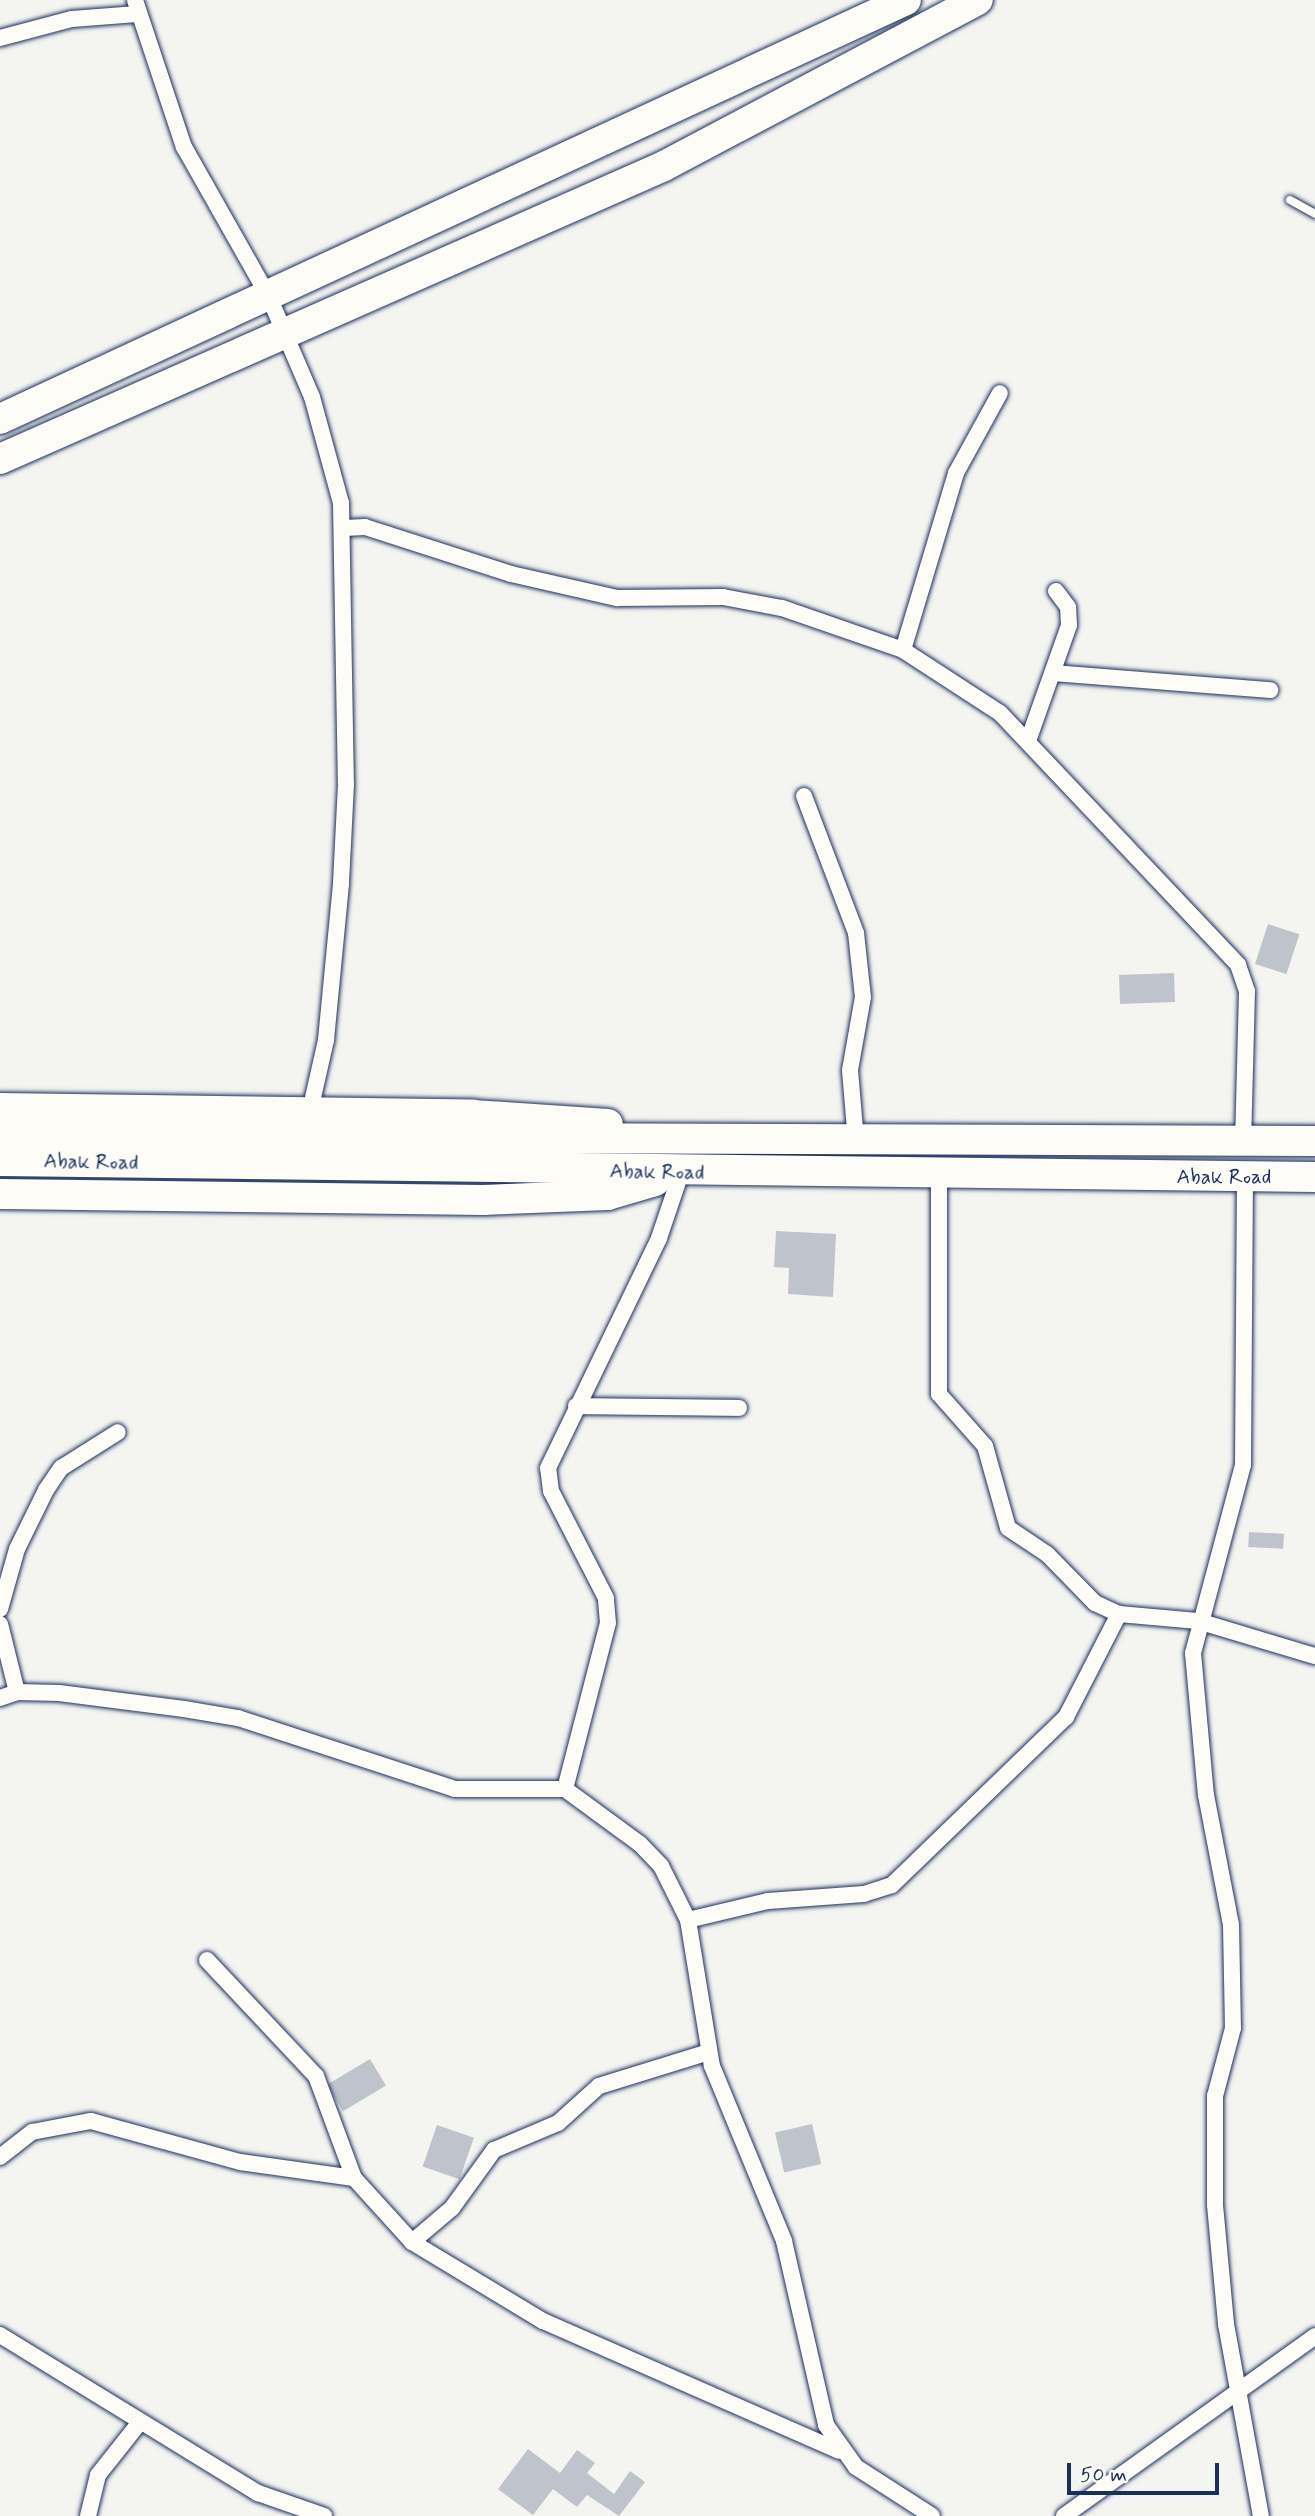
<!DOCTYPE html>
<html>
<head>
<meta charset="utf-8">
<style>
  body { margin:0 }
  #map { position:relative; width:1315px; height:2516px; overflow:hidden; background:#f4f4f1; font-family:Mynerve,sans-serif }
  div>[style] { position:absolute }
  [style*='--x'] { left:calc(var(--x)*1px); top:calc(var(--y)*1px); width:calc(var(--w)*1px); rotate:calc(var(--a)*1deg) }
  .building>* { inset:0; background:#bfc3cc; transform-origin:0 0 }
  .roads { filter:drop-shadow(0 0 2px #1b2f5e) drop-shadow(0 0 2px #1b2f5e) }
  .lane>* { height:8px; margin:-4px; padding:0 4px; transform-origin:4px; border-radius:4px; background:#fdfcf7 }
  .street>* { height:16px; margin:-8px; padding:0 8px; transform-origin:8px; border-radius:8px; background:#fdfcf7 }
  .highway>* { height:30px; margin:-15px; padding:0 15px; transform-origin:15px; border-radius:15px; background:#fdfcf7 }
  span { translate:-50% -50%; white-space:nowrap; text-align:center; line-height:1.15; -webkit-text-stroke:5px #fdfcf7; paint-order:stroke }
  .street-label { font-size:21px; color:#1b2f5e }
  .scale { position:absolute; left:1067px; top:2463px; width:152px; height:32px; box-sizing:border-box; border:4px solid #1b2f5e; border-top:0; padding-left:9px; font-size:21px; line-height:24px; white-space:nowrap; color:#1b2f5e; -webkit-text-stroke:5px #fdfcf7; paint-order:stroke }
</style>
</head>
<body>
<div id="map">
  <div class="building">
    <div style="left:1268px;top:924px;width:33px;height:42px;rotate:18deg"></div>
    <div style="left:1174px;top:973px;width:29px;height:55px;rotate:88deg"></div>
    <div style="clip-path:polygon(776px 1231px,836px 1234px,833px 1297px,788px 1294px,789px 1268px,774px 1267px)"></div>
    <div style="left:1249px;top:1532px;width:35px;height:15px;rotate:3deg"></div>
    <div style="left:370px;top:2059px;width:31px;height:50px;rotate:59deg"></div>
    <div style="left:812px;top:2124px;width:41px;height:38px;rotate:77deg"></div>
    <div style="left:437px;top:2125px;width:39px;height:44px;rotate:19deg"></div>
    <div style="clip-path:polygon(528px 2449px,560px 2473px,577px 2450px,595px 2463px,587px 2473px,614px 2494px,630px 2471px,645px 2482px,619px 2516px,587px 2495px,577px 2507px,553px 2489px,533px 2515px,498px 2489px)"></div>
  </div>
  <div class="roads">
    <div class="lane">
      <div style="--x:1290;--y:200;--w:29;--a:29"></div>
    </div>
    <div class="street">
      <div style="--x:135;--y:0;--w:155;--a:71.6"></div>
      <div style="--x:184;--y:147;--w:175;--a:60.5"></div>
      <div style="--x:270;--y:299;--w:107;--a:66.8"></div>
      <div style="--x:312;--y:397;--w:110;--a:74.7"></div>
      <div style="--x:341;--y:503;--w:281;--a:89"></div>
      <div style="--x:346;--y:784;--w:100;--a:92.9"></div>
      <div style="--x:341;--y:884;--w:157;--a:95.5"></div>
      <div style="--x:326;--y:1040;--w:73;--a:102.7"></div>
      <div style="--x:0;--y:38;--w:74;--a:-14.8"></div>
      <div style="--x:72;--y:19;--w:65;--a:-4.4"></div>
      <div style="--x:344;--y:528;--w:21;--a:-3"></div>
      <div style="--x:365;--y:527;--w:153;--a:17.8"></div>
      <div style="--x:511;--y:574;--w:109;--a:12.8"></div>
      <div style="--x:617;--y:598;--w:106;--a:-0.5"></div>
      <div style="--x:723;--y:597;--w:60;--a:10.6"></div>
      <div style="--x:782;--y:608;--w:128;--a:19.1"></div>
      <div style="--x:903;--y:650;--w:116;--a:33"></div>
      <div style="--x:1000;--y:713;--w:347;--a:46.6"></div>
      <div style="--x:1238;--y:965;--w:28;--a:71"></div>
      <div style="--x:1247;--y:991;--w:148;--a:91.5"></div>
      <div style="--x:903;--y:650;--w:185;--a:-73.3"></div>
      <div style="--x:956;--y:473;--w:91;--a:-61.2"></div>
      <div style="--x:1053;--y:673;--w:218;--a:4.5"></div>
      <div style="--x:1028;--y:741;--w:123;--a:-70.5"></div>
      <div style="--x:1069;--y:625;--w:18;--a:-93"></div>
      <div style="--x:1068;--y:607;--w:20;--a:-127"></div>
      <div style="--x:804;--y:796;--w:147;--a:69.2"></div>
      <div style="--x:856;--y:933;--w:64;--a:83.8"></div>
      <div style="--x:863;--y:997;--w:74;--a:100.1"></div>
      <div style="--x:850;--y:1070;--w:72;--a:85.2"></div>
      <div style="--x:939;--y:1175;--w:219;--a:90"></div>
      <div style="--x:939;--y:1394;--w:69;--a:48.5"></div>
      <div style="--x:985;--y:1446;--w:85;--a:74.3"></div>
      <div style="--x:1008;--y:1528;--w:47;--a:33.7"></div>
      <div style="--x:1047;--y:1554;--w:69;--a:45.6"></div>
      <div style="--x:1095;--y:1603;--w:26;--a:25"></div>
      <div style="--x:1119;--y:1614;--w:79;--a:5.1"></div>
      <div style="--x:1198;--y:1621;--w:122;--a:16.7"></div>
      <div style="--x:1245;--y:1177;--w:288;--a:90.4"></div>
      <div style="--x:1243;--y:1465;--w:195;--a:104.9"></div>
      <div style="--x:1193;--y:1653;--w:143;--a:84.8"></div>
      <div style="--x:1206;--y:1795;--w:132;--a:79.1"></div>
      <div style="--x:1231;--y:1925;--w:103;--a:88.9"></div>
      <div style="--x:1233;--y:2028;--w:70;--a:104.8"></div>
      <div style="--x:1215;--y:2096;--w:109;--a:90"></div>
      <div style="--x:1215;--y:2205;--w:120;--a:84.7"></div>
      <div style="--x:1226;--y:2324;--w:195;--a:79.7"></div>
      <div style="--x:576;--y:1406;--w:163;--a:0.7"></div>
      <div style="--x:0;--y:1609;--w:62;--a:-74.2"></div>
      <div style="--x:17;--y:1549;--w:66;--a:-63.8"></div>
      <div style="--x:46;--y:1490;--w:27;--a:-56"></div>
      <div style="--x:61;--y:1468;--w:67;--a:-32.3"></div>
      <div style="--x:0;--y:1624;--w:70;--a:76"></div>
      <div style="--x:0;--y:1698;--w:18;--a:-19"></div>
      <div style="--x:17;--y:1692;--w:42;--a:1.4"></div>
      <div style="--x:59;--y:1693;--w:126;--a:7.3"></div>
      <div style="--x:184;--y:1709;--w:55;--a:9.5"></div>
      <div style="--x:238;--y:1718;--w:228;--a:18.1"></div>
      <div style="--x:455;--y:1789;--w:110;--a:0"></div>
      <div style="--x:565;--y:1789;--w:93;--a:36.3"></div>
      <div style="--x:640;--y:1844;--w:30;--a:46"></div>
      <div style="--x:661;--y:1866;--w:60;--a:63.4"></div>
      <div style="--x:688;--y:1920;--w:148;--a:80.7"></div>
      <div style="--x:712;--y:2066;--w:189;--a:67.6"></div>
      <div style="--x:784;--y:2241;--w:189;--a:77.1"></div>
      <div style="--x:826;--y:2425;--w:52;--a:54.5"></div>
      <div style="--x:856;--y:2467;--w:90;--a:32.8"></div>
      <div style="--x:565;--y:1789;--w:171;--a:-75.5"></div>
      <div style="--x:608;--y:1623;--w:25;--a:-95"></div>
      <div style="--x:606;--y:1598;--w:120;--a:-117.2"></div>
      <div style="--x:551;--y:1491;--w:23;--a:-97"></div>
      <div style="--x:548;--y:1468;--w:255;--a:-64.2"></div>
      <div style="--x:659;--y:1238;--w:69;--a:-71.3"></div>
      <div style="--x:688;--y:1920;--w:82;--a:-13.4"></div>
      <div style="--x:768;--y:1901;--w:96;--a:-4.2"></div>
      <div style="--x:864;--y:1894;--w:29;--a:-18"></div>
      <div style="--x:892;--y:1885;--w:242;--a:-44"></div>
      <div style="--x:1066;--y:1717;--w:116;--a:-62.8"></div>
      <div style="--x:207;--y:1960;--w:159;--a:46.8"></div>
      <div style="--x:316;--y:2076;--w:109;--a:69.6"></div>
      <div style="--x:354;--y:2178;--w:86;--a:47.8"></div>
      <div style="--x:412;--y:2242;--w:153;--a:31.1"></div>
      <div style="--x:543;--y:2321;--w:323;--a:23.7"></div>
      <div style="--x:0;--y:2157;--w:41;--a:-38"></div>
      <div style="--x:32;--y:2132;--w:60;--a:-10.6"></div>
      <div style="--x:91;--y:2121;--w:155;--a:15.4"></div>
      <div style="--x:240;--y:2162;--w:115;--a:8"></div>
      <div style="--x:412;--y:2242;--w:52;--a:-40.4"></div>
      <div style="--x:452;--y:2208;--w:72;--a:-54.1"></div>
      <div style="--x:494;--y:2150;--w:69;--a:-22.9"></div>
      <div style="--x:558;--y:2123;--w:55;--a:-42.1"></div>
      <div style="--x:599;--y:2086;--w:115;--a:-17.2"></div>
      <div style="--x:0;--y:2335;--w:303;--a:31.5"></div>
      <div style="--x:258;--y:2493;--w:70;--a:19.2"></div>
      <div style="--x:88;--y:2516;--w:42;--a:-76.3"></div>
      <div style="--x:98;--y:2475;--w:68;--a:-51.6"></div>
      <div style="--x:1064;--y:2516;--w:309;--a:-35.6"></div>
    </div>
    <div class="highway">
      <div style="--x:0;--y:419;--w:998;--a:-24.82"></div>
      <div style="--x:0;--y:459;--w:726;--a:-23.81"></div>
      <div style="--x:664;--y:166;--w:355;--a:-27.9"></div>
      <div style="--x:0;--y:1108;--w:473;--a:0.8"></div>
      <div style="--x:473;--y:1115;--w:135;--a:3.8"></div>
      <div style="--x:0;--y:1136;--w:1315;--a:0.22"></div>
      <div style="--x:0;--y:1161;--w:1315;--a:0.7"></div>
      <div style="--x:0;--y:1194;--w:483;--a:0.7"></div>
      <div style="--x:483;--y:1200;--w:125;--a:-2.3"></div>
      <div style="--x:608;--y:1195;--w:49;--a:-16.6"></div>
    </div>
  </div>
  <div class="street-label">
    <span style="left:91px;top:1162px;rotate:1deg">Abak Road</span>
    <span style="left:657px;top:1172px;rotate:1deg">Abak Road</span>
    <span style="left:1224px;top:1177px">Abak Road</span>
  </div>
  <div class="scale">50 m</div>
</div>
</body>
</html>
